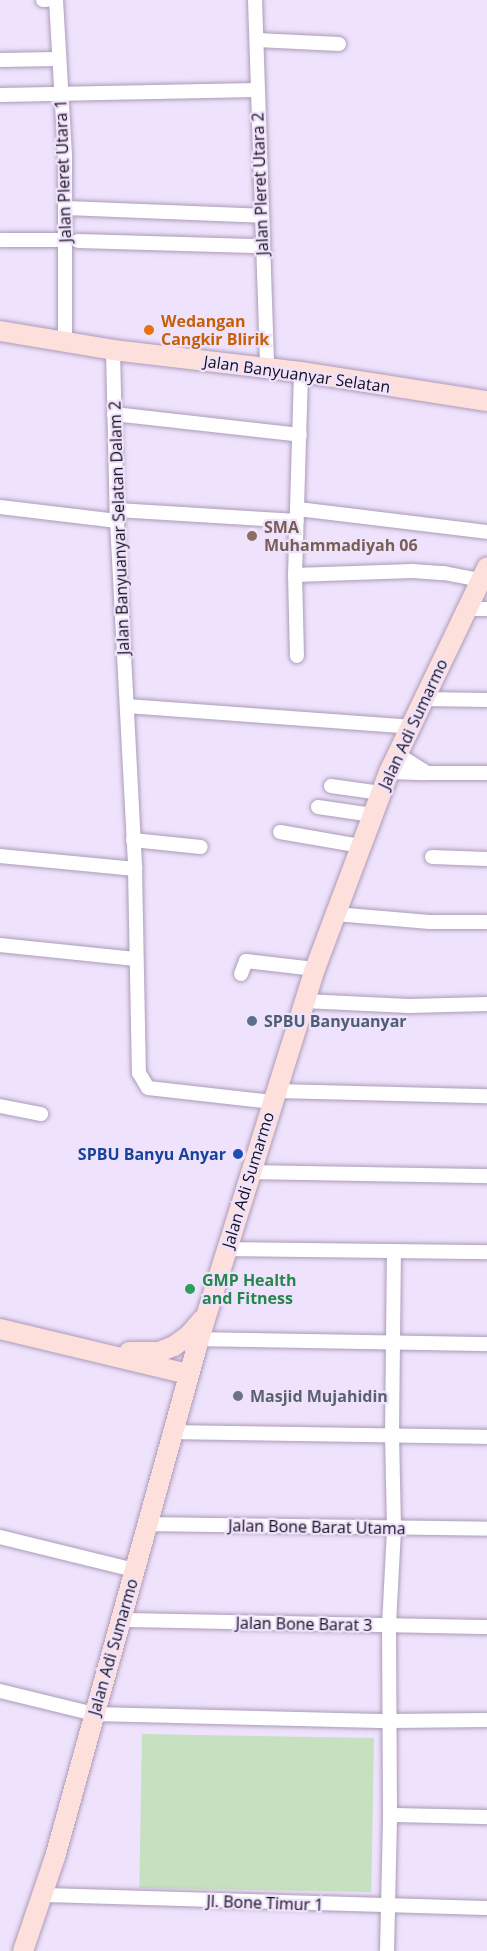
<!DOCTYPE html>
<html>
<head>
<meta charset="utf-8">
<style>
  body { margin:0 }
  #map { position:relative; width:487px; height:1951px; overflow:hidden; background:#efe2fc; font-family:"Open Sans",sans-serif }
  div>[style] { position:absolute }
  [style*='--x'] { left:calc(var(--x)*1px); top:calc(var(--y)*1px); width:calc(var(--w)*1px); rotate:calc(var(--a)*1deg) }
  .green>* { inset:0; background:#c6e1bf; transform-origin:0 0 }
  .roads { filter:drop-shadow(0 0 2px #ab9cba) drop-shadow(0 0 2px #ab9cba) }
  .street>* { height:14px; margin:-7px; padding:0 7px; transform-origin:7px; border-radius:7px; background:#fff }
  .secondary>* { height:20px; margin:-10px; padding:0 10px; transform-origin:10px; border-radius:10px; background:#fddfdc }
  .dots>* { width:16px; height:16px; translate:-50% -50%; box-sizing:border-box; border:3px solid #efe2fc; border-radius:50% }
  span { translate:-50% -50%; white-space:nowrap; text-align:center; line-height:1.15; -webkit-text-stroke:4.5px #efe2fc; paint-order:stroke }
  .street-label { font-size:16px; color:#150f1a }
  .food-label { font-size:16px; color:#c56008; font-weight:700 }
  .left { translate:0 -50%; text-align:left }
  .education-label { font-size:16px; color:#785e54; font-weight:700 }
  .service-label { font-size:16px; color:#4e5e75; font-weight:700 }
  .transit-label { font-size:16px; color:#164399; font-weight:700 }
  .right { translate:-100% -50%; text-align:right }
  .leisure-label { font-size:16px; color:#27864d; font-weight:700 }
  .worship-label { font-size:16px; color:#5b616d; font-weight:700 }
</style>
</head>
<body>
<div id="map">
  <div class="green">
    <div style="left:142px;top:1734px;width:232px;height:154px;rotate:1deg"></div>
  </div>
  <div class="roads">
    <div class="street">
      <div style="--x:43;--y:0;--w:3;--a:0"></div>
      <div style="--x:56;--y:0;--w:155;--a:86.7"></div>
      <div style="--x:65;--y:155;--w:187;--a:90"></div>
      <div style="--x:255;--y:0;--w:369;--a:88.1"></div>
      <div style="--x:257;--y:40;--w:82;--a:2.8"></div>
      <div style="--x:0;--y:60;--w:58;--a:-1"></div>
      <div style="--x:0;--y:95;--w:257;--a:-1.1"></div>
      <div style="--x:66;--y:208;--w:195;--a:2.3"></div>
      <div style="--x:0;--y:240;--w:66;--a:0"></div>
      <div style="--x:78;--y:241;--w:184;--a:1.6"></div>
      <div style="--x:113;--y:350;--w:171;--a:88.7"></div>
      <div style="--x:117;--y:521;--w:348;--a:87"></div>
      <div style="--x:135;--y:869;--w:204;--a:88.9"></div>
      <div style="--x:139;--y:1073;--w:17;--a:59"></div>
      <div style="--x:148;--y:1088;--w:125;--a:6.4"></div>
      <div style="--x:114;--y:414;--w:187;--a:6.4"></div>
      <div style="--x:0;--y:507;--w:118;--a:6.8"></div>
      <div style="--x:298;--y:509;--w:190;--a:6.9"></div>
      <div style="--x:117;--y:510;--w:180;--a:3.5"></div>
      <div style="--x:295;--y:575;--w:117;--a:-2"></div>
      <div style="--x:412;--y:571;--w:32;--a:4"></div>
      <div style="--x:444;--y:573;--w:38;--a:11"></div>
      <div style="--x:467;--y:609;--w:20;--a:0"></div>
      <div style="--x:297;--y:656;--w:81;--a:-91.4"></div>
      <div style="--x:295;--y:575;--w:203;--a:-88.3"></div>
      <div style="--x:423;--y:699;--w:64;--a:0.9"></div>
      <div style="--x:127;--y:706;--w:284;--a:4.2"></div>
      <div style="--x:397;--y:754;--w:36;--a:32"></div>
      <div style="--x:427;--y:773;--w:60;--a:0"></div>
      <div style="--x:389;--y:772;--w:36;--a:2"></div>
      <div style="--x:331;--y:786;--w:50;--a:8"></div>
      <div style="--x:318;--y:807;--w:55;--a:8.4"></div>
      <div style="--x:280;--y:832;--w:81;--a:9.9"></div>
      <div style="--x:133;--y:840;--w:68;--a:5.9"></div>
      <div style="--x:0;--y:856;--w:136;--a:5.5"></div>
      <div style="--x:432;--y:857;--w:55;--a:2.1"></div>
      <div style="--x:335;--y:914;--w:95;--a:4.8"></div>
      <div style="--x:430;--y:922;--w:57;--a:0"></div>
      <div style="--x:0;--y:945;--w:136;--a:5.9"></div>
      <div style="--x:241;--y:974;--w:14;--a:-69"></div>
      <div style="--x:246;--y:961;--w:69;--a:6.6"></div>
      <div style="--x:304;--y:1001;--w:105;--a:2.7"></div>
      <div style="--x:409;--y:1006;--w:78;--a:-1.5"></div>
      <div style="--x:276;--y:1091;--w:211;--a:1.4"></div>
      <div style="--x:0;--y:1106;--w:42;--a:11"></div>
      <div style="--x:252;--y:1172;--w:235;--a:1"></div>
      <div style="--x:228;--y:1249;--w:259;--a:0.7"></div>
      <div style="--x:199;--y:1339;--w:288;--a:1"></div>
      <div style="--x:173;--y:1432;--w:314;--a:0.9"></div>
      <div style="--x:148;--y:1524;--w:339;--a:0.8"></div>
      <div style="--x:0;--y:1537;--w:138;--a:13.8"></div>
      <div style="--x:121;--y:1620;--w:366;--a:1.1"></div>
      <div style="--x:0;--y:1691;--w:97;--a:13.7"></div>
      <div style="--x:94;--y:1714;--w:296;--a:1.4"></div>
      <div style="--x:390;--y:1721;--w:97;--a:-0.6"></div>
      <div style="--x:390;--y:1815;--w:97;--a:1.2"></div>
      <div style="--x:44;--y:1895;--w:443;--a:1.7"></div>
      <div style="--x:387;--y:1951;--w:136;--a:-88.7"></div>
      <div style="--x:390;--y:1815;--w:190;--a:-90.3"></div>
      <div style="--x:389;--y:1625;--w:96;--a:-87"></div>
      <div style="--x:394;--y:1529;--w:92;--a:-91.2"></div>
      <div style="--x:392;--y:1437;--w:186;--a:-89.4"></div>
    </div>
    <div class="secondary">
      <div style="--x:0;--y:331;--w:115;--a:9.5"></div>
      <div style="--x:113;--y:350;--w:189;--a:6.7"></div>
      <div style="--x:301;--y:372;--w:188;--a:8.9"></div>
      <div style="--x:0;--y:1329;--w:193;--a:13.5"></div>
      <div style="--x:129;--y:1352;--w:30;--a:0"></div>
      <div style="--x:159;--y:1352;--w:16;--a:-22"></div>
      <div style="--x:174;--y:1346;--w:19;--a:-36"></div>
      <div style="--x:189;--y:1335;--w:20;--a:-49"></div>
      <div style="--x:23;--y:1951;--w:99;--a:-71.2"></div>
      <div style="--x:55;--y:1857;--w:538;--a:-74.46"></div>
      <div style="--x:199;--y:1339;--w:388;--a:-72.6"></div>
      <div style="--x:315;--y:969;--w:210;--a:-69.4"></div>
      <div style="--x:389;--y:772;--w:227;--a:-64.4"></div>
    </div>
  </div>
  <div class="dots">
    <div style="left:149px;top:330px;background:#e8710a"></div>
    <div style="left:252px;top:536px;background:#8d6e63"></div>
    <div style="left:252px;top:1021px;background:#5c6f8a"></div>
    <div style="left:238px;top:1154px;background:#1a4fb4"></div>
    <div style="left:190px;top:1289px;background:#2e9e5b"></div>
    <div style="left:238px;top:1396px;background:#6b7280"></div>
  </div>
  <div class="street-label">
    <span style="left:63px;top:171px;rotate:-92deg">Jalan Pleret Utara 1</span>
    <span style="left:260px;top:184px;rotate:-92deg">Jalan Pleret Utara 2</span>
    <span style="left:297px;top:374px;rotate:8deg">Jalan Banyuanyar Selatan</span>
    <span style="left:119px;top:528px;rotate:-92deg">Jalan Banyuanyar Selatan Dalam 2</span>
    <span style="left:413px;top:724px;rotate:-65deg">Jalan Adi Sumarmo</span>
    <span style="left:248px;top:1180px;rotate:-73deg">Jalan Adi Sumarmo</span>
    <span style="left:317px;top:1527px;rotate:1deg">Jalan Bone Barat Utama</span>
    <span style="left:304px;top:1624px;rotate:1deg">Jalan Bone Barat 3</span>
    <span style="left:113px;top:1647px;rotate:-74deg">Jalan Adi Sumarmo</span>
    <span style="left:265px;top:1903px;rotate:2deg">Jl. Bone Timur 1</span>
  </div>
  <div class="food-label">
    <span class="left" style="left:161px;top:330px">Wedangan<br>Cangkir Blirik</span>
  </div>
  <div class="education-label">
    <span class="left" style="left:264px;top:536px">SMA<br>Muhammadiyah 06</span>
  </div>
  <div class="service-label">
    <span class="left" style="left:264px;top:1021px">SPBU Banyuanyar</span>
  </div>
  <div class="transit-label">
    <span class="right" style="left:226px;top:1154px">SPBU Banyu Anyar</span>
  </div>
  <div class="leisure-label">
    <span class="left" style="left:202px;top:1289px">GMP Health<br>and Fitness</span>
  </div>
  <div class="worship-label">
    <span class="left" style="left:250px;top:1396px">Masjid Mujahidin</span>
  </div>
</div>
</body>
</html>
